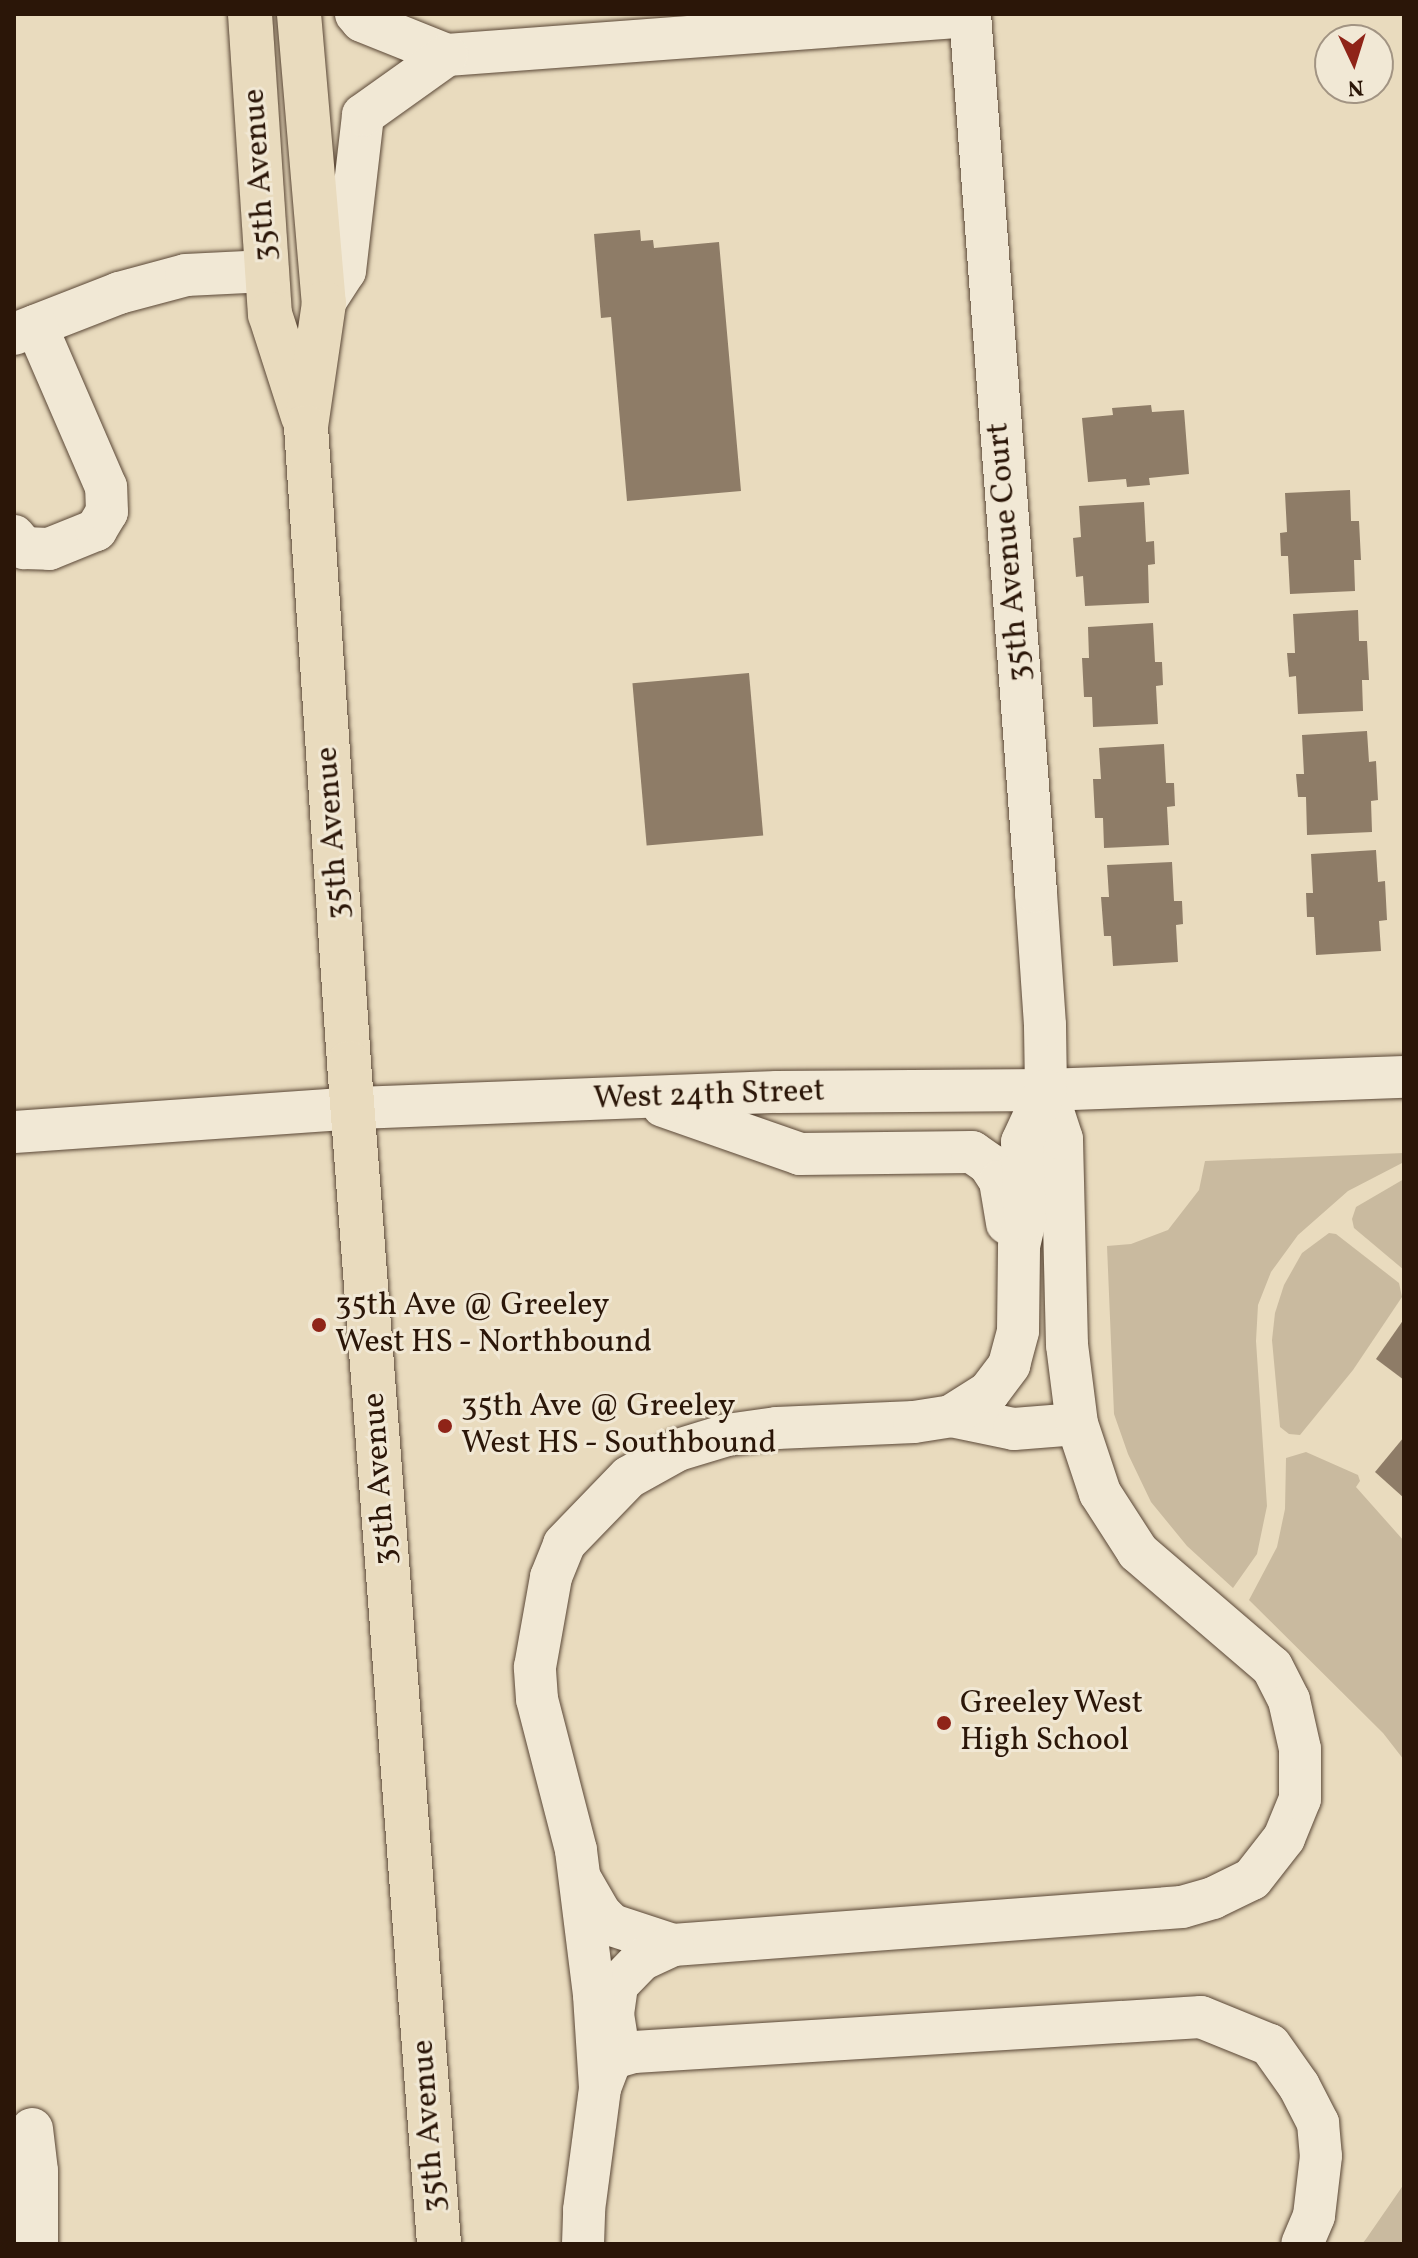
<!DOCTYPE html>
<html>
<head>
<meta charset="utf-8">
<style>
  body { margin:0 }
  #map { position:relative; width:1418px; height:2258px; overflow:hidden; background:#e9dbbe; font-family:Vollkorn,serif }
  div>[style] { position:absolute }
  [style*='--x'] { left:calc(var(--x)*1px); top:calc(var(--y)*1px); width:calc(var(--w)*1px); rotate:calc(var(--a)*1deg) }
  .green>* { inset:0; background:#c9ba9f }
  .building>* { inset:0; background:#8e7c67; transform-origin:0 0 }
  .roads { filter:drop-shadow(0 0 2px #5a4736) drop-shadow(0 0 2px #5a4736) }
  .minor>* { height:42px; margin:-21px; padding:0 21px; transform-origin:21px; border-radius:21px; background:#f1e8d5 }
  .major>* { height:44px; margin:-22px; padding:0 22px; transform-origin:22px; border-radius:22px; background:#e9dbbe }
  .dots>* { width:22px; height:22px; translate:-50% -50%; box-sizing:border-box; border:4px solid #f1e8d5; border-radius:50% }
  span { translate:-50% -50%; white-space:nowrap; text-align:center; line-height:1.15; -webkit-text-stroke:6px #f1e8d5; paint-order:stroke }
  .street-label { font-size:32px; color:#2b1608 }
  .poi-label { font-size:32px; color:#2b1608 }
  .left { translate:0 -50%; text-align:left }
  .frame { position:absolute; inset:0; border:16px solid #2b1608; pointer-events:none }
  .north { position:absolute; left:1314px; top:24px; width:80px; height:80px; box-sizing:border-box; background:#f1e8d5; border:2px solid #a29483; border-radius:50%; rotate:176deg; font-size:22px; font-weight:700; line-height:32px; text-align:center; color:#2b1608 }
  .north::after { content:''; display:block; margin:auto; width:28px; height:36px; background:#8f2418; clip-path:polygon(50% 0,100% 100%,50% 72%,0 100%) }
</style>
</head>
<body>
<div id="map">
  <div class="green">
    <div style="clip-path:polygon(1404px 1153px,1404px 1162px,1348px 1191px,1298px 1235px,1271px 1272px,1258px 1305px,1256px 1341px,1267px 1506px,1257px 1554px,1233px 1588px,1187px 1546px,1151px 1502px,1128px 1454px,1114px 1414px,1107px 1246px,1131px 1244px,1168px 1230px,1199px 1190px,1205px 1161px)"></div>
    <div style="clip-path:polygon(1404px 1179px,1404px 1270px,1354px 1228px,1352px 1219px,1356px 1207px)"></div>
    <div style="clip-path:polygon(1329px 1233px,1336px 1234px,1399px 1283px,1402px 1297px,1353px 1370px,1300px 1435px,1289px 1434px,1280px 1427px,1272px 1340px,1275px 1313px,1284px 1285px,1302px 1253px)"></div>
    <div style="clip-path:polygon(1306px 1452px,1358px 1475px,1360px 1481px,1356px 1487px,1404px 1541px,1404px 1760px,1383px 1733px,1249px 1600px,1277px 1547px,1285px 1509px,1286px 1458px)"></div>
    <div style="clip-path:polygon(1404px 2184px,1404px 2244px,1362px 2244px,1366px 2239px)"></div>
  </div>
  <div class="building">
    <div style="clip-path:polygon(640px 230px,641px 241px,653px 240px,654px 248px,719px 242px,741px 491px,627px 501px,611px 317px,601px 318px,594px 234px)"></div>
    <div style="clip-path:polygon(1151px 405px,1152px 412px,1184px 410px,1189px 474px,1149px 478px,1150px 485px,1127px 487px,1126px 479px,1088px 482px,1082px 418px,1113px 415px,1112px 408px)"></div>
    <div style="clip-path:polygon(1350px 490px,1351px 521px,1359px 521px,1361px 560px,1354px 560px,1355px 591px,1290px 594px,1288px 556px,1281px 556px,1280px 533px,1287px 532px,1285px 493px)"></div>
    <div style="clip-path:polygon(1144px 502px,1146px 542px,1154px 541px,1155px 564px,1148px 565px,1149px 603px,1085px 606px,1083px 576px,1076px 577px,1073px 538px,1081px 537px,1079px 506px)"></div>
    <div style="clip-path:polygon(1358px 610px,1359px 641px,1367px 641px,1369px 680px,1362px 680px,1363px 711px,1298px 714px,1296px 676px,1289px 677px,1287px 653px,1295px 653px,1293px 614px)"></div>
    <div style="clip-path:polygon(1153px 623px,1155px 662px,1162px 662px,1163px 685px,1156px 686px,1158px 724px,1093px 727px,1092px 697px,1084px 697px,1082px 658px,1089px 658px,1088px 627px)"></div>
    <div style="left:749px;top:673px;width:163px;height:117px;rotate:85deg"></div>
    <div style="clip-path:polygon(1367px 731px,1369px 762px,1376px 761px,1378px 800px,1371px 801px,1372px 832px,1307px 835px,1306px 797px,1298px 797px,1296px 774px,1304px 774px,1302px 735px)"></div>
    <div style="clip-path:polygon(1164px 744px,1166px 783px,1174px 783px,1175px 806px,1167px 807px,1169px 845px,1104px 848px,1103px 818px,1095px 818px,1093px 779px,1101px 779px,1099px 748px)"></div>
    <div style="clip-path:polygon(1376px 850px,1378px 882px,1385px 881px,1387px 920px,1379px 921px,1381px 951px,1316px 955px,1314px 917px,1307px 917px,1306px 893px,1313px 893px,1311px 854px)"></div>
    <div style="clip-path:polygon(1172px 862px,1174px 901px,1182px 901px,1183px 924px,1176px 925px,1178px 962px,1113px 966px,1111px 936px,1104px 936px,1101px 897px,1109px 897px,1107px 865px)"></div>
    <div style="clip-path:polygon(1404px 1319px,1404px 1380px,1376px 1359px)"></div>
    <div style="clip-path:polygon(1404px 1437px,1404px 1498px,1375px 1472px)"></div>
  </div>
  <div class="roads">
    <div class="minor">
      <div style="--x:356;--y:14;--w:9;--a:49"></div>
      <div style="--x:362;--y:21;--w:92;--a:21.8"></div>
      <div style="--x:447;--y:55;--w:524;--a:-4.26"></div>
      <div style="--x:324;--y:303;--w:38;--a:-57"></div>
      <div style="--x:345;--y:271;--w:157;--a:-83.4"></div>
      <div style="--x:363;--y:115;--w:103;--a:-35.5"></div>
      <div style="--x:14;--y:334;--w:113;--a:-21.3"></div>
      <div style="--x:119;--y:293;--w:69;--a:-15"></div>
      <div style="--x:186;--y:275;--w:81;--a:-2.8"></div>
      <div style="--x:14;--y:536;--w:16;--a:50"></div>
      <div style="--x:24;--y:548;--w:25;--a:2"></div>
      <div style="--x:49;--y:549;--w:51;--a:-22"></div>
      <div style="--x:96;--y:530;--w:21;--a:-59"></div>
      <div style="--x:107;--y:512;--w:25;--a:-92"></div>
      <div style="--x:106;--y:487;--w:176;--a:-113.4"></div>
      <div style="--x:663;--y:1106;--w:145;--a:19.3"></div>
      <div style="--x:800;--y:1154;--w:172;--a:-0.7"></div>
      <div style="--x:972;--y:1152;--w:21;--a:35"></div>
      <div style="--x:989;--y:1164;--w:20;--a:57"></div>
      <div style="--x:1000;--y:1181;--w:43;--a:80.5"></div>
      <div style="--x:14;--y:1132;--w:344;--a:-4"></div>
      <div style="--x:357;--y:1108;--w:420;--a:-2.2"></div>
      <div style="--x:777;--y:1092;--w:269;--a:-0.4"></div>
      <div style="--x:1046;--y:1090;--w:358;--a:-2.1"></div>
      <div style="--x:951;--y:1416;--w:64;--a:11.7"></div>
      <div style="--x:1014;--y:1429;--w:63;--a:-4.5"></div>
      <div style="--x:581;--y:1880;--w:39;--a:60"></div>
      <div style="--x:601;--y:1914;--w:16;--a:45"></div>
      <div style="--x:612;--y:1925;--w:64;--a:18.2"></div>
      <div style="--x:673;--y:1945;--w:510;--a:-4.27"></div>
      <div style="--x:1182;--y:1907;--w:32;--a:-16"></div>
      <div style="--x:1213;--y:1898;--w:43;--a:-26"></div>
      <div style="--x:1252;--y:1879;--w:52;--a:-52"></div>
      <div style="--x:1284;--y:1838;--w:42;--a:-67.7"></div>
      <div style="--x:1300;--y:1799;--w:50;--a:-90"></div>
      <div style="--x:1300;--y:1749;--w:50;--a:-102.7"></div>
      <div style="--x:1289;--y:1700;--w:37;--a:-117"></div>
      <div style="--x:1272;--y:1667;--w:177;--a:-139.4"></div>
      <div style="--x:1138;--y:1552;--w:70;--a:-122.8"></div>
      <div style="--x:1100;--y:1493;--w:73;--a:-108.4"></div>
      <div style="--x:1077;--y:1424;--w:80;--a:-97.2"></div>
      <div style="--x:1067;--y:1345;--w:206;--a:-91.4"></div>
      <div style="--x:1062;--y:1139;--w:52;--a:-108.1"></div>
      <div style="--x:1046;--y:1090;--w:65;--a:-90.9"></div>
      <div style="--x:1045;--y:1025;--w:133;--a:-93.9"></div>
      <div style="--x:1036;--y:892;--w:880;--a:-94.3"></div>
      <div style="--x:616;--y:2033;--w:19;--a:-99"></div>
      <div style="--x:613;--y:2014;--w:29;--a:-82"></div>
      <div style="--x:617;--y:1985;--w:35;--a:-46"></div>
      <div style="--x:641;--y:1960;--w:35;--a:-25"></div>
      <div style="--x:600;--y:2088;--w:26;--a:-69"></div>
      <div style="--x:609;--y:2064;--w:10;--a:-45"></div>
      <div style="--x:616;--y:2057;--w:19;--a:-16"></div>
      <div style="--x:634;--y:2052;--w:568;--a:-3.53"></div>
      <div style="--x:1201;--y:2017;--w:74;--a:22.1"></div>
      <div style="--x:1270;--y:2045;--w:50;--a:54.7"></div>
      <div style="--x:1299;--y:2086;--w:42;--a:62.8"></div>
      <div style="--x:1318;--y:2123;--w:33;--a:85"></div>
      <div style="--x:1321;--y:2156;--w:60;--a:96.7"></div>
      <div style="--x:1314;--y:2216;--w:30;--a:113"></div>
      <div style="--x:32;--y:2129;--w:42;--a:83.2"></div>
      <div style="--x:37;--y:2171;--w:73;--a:90"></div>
      <div style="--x:583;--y:2244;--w:34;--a:-88"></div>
      <div style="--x:584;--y:2210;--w:123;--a:-82.5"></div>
      <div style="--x:600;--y:2088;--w:93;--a:-93.7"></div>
      <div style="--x:594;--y:1995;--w:146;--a:-97.1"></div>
      <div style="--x:576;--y:1850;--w:156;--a:-104.5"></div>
      <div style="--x:537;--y:1699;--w:32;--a:-94"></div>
      <div style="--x:535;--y:1667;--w:91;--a:-79.9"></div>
      <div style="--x:551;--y:1577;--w:35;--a:-68"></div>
      <div style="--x:564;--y:1544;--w:93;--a:-45.9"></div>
      <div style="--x:629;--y:1477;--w:56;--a:-28.9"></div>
      <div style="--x:678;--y:1450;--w:51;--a:-17"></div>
      <div style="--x:727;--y:1435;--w:50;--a:-8"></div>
      <div style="--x:777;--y:1428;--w:137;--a:-2.5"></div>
      <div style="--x:914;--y:1422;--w:37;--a:-9"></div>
      <div style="--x:951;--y:1416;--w:45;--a:-32.3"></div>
      <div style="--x:989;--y:1392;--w:34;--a:-53"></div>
      <div style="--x:1009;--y:1365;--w:35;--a:-75"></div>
      <div style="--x:1018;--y:1331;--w:85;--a:-89.3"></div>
      <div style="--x:1019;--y:1246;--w:28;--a:-77"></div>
      <div style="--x:1025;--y:1219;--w:77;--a:-92.2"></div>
      <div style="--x:1022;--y:1142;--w:57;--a:-65.2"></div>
    </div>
    <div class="major">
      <div style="--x:250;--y:14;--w:301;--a:86.2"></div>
      <div style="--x:270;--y:314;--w:108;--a:72.2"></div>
      <div style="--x:299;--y:14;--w:290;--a:85.1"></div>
      <div style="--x:324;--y:303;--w:125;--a:98.3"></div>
      <div style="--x:306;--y:427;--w:637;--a:86.13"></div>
      <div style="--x:349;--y:1063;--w:1184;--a:85.64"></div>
    </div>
  </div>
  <div class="dots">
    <div style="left:319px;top:1325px;background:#8f2418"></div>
    <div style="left:445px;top:1426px;background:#8f2418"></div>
    <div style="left:944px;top:1723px;background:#8f2418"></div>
  </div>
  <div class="street-label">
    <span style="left:261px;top:175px;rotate:-94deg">35th Avenue</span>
    <span style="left:1010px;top:552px;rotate:-95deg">35th Avenue Court</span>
    <span style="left:334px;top:833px;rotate:-94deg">35th Avenue</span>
    <span style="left:709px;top:1096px;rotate:-2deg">West 24th Street</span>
    <span style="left:381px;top:1479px;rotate:-94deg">35th Avenue</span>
    <span style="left:430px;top:2126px;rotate:-94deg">35th Avenue</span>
  </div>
  <div class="poi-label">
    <span class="left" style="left:335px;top:1325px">35th Ave @ Greeley<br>West HS - Northbound</span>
    <span class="left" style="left:461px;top:1426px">35th Ave @ Greeley<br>West HS - Southbound</span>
    <span class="left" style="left:960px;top:1723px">Greeley West<br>High School</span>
  </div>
  <div class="frame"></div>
  <div class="north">N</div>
</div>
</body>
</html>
